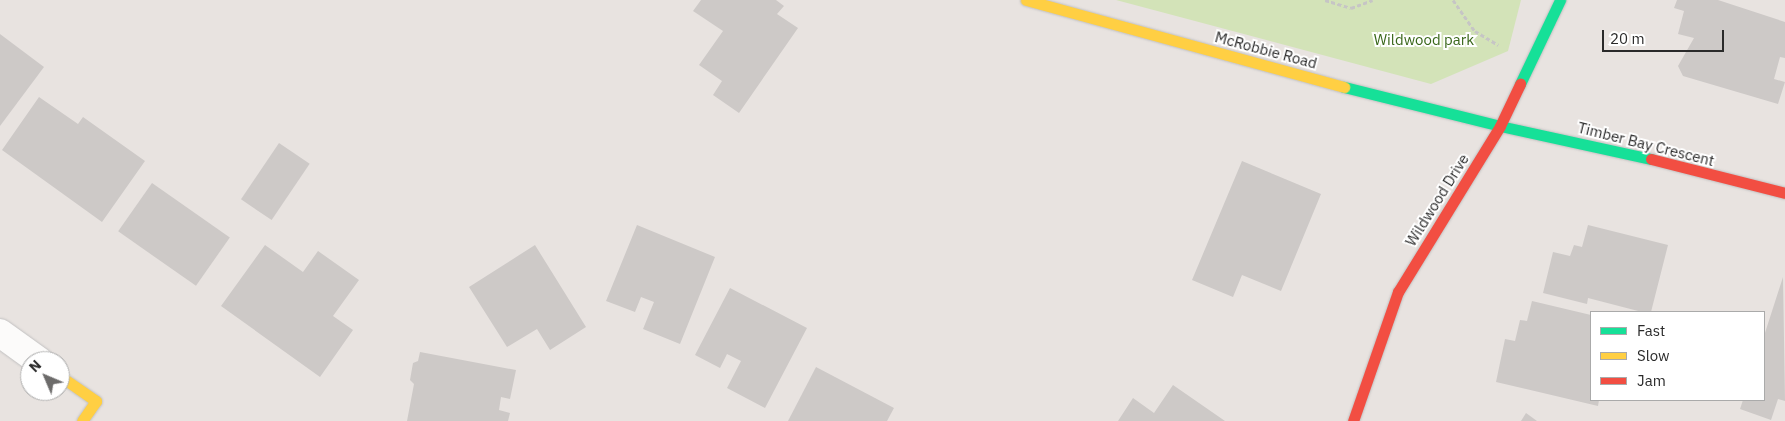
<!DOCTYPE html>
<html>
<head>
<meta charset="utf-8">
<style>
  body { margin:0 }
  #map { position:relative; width:1785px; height:421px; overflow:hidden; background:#e8e3e0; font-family:"IBM Plex Sans",sans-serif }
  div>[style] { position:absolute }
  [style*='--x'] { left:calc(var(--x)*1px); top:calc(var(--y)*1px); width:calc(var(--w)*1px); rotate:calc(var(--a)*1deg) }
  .green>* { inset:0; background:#d3e3b8 }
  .building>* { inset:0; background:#cdc9c7; transform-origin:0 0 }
  .path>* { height:3px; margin-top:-1.5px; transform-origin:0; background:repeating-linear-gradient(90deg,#c6c5c5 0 4px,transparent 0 6.5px) }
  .roads { filter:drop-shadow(0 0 1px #c2c1c1) drop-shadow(0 0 1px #c2c1c1) }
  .street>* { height:28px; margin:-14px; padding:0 14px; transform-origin:14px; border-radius:14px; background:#fcfbfa }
  .fast>* { height:11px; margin:-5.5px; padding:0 5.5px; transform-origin:5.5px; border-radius:5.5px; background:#16e098 }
  .slow>* { height:11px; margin:-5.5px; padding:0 5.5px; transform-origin:5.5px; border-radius:5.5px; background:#ffcf43 }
  .jam>* { height:11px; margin:-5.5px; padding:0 5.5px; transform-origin:5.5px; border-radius:5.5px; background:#f24e42 }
  span { translate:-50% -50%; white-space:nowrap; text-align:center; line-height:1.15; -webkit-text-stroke:4px #fff; paint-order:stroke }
  .park-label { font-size:15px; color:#39671a }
  .street-label { font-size:15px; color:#2a2a2a }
  .legend { position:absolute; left:1590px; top:311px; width:175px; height:90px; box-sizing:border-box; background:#fff; border:1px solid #aaa; margin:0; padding:6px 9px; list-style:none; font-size:15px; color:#2a2a2a }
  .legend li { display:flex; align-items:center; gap:10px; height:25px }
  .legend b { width:25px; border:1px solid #aaa }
  .north { position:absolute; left:20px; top:351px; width:50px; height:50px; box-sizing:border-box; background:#fff; border:1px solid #aaa; border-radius:50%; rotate:315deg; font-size:14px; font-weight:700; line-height:20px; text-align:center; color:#2a2a2a }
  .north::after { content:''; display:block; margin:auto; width:18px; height:22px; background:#6c6b6a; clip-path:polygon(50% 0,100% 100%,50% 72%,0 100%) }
  .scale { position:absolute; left:1602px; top:30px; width:122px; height:22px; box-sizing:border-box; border:2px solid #2a2a2a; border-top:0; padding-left:6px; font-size:15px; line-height:18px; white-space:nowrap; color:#2a2a2a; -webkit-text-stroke:4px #fff; paint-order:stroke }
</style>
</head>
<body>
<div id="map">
  <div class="green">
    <div style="clip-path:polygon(1116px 0,1521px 0,1508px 51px,1431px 84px)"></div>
  </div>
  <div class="building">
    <div style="clip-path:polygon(701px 0,776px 0,784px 6px,777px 14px,798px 28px,739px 113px,713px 95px,722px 81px,699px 65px,723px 31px,693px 11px)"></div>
    <div style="clip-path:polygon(1677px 0,1718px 0,1785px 22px,1785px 58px,1780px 57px,1774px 79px,1785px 82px,1778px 104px,1683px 76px,1678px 66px,1694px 38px,1678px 34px,1684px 11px,1674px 8px)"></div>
    <div style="clip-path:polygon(0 34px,44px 67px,0 126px)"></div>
    <div style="clip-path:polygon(39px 97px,78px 124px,83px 117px,145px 161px,102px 222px,2px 150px)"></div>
    <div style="left:279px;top:143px;width:37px;height:68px;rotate:34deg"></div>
    <div style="clip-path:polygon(1242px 161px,1321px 194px,1281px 291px,1242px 275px,1233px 297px,1192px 280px)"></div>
    <div style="left:152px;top:183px;width:95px;height:59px;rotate:35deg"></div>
    <div style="clip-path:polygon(637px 225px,715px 257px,680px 344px,643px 329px,654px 302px,641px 297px,635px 312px,606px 301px)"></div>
    <div style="clip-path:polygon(1588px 225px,1668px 245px,1651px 312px,1642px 312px,1588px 298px,1587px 304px,1543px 293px,1553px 252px,1570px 256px,1574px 245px,1582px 247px)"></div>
    <div style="clip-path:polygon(265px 245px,303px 272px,318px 251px,359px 280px,333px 316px,353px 330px,320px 377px,221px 306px)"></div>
    <div style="clip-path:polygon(535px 245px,586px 327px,550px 350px,537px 329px,507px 347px,469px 287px)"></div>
    <div style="clip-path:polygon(1783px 277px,1785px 401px,1778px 399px,1771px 420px,1740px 409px,1743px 400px,1764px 400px,1764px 336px)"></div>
    <div style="clip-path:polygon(730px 288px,807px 328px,765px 408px,727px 388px,741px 361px,727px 354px,720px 368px,695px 355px)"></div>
    <div style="clip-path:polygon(1532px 301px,1591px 315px,1591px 400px,1599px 400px,1598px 406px,1496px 382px,1505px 339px,1515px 341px,1520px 320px,1527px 321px)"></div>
    <div style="clip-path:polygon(420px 352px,516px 370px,510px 399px,501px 397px,499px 410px,510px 413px,508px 421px,407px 421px,414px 384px,410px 380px,413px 363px,418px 361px)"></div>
    <div style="clip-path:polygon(816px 367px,894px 408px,887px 421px,788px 421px)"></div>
    <div style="clip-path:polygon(1173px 385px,1225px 421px,1118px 421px,1133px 398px,1154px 413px)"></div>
    <div style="clip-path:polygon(1526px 413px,1537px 421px,1521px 421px)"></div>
  </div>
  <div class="path">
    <div style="--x:1325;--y:0;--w:27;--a:17"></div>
    <div style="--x:1351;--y:8;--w:23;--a:-20"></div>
    <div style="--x:1453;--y:0;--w:38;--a:55"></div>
    <div style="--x:1475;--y:31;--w:27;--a:31"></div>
  </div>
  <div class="roads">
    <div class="street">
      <div style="--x:0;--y:333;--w:48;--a:35.7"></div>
    </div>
    <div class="fast">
      <div style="--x:1520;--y:84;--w:93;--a:-64.5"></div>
      <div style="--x:1344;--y:87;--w:161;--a:14"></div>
      <div style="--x:1500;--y:126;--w:155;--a:12.3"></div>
    </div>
    <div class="slow">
      <div style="--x:1026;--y:0;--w:330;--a:15.3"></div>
      <div style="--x:60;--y:376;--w:44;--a:34.8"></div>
      <div style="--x:96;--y:401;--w:24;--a:125"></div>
    </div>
    <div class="jam">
      <div style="--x:1651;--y:159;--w:138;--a:14.2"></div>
      <div style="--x:1353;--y:421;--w:137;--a:-70.8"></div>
      <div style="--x:1398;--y:292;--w:195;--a:-58.4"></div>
      <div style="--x:1500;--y:126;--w:47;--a:-64.5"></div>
    </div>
  </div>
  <div class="park-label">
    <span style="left:1424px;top:40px">Wildwood park</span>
  </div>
  <div class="street-label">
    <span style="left:1266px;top:50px;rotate:15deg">McRobbie Road</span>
    <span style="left:1646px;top:144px;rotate:14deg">Timber Bay Crescent</span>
    <span style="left:1437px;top:200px;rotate:-58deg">Wildwood Drive</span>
  </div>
  <ul class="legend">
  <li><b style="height:6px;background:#16e098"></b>Fast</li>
  <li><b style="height:6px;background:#ffcf43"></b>Slow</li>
  <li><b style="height:6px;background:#f24e42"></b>Jam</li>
  </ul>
  <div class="north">N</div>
  <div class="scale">20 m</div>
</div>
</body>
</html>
